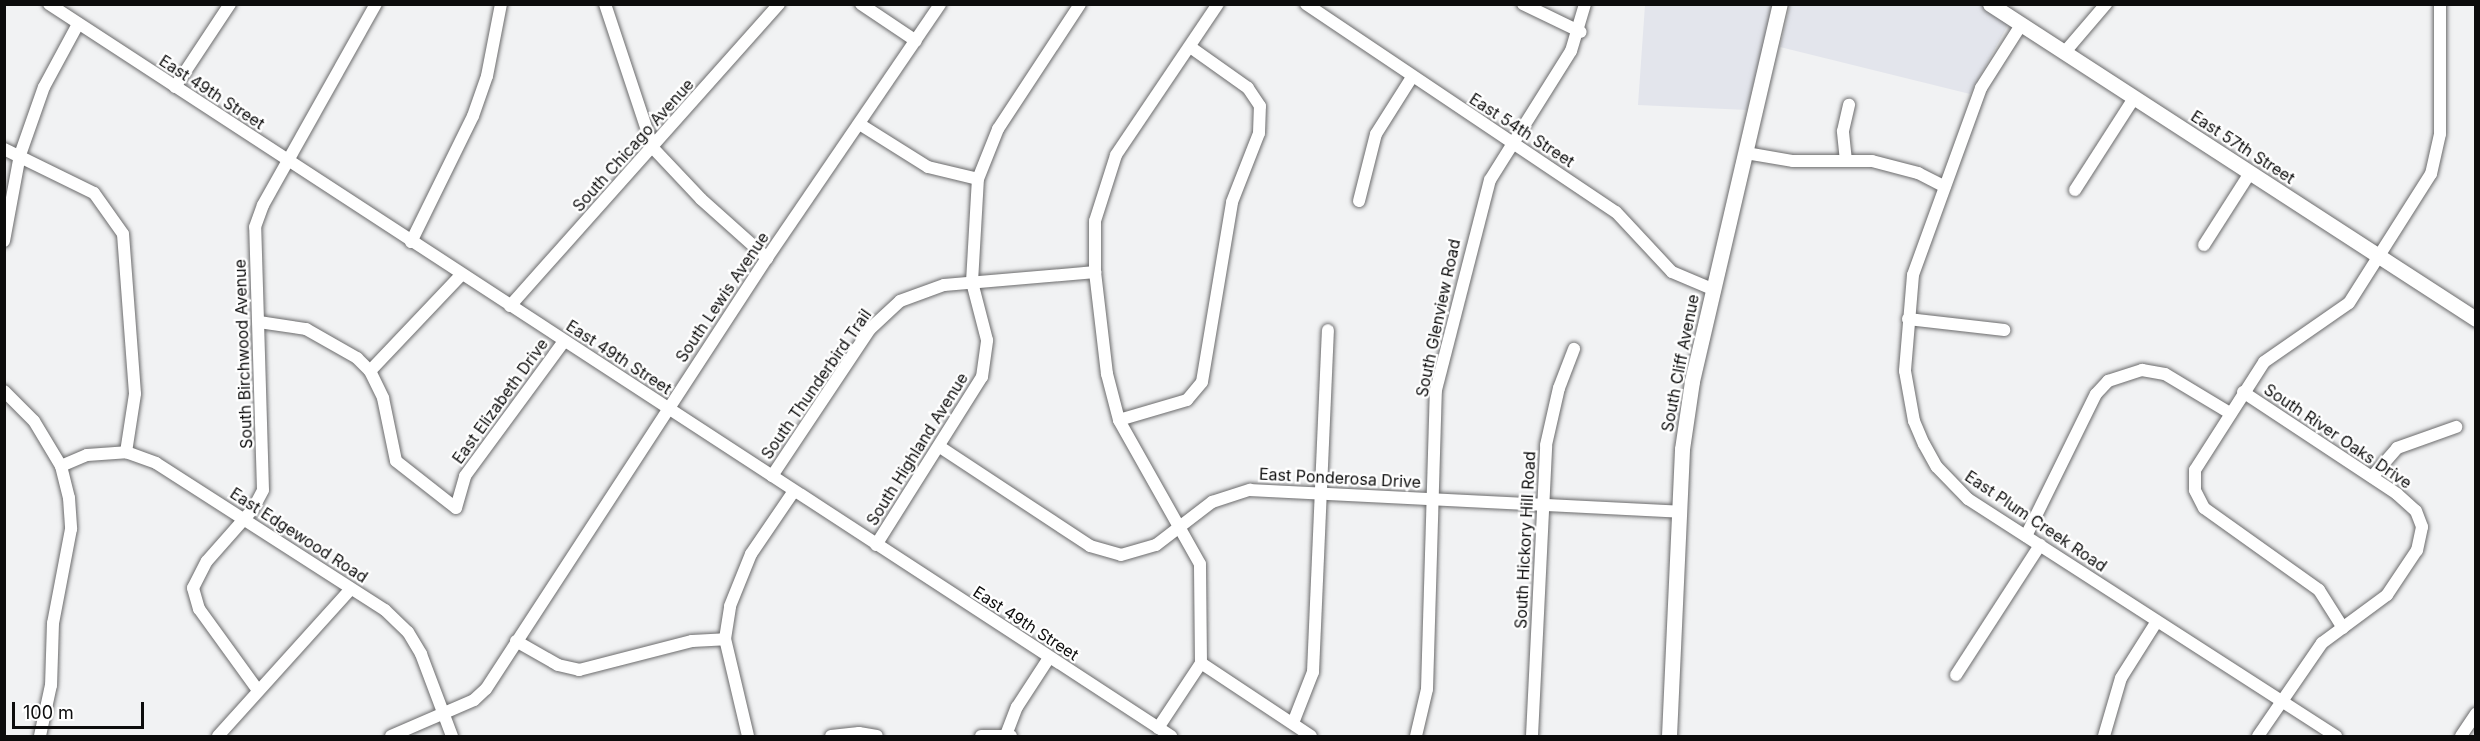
<!DOCTYPE html>
<html>
<head>
<meta charset="utf-8">
<style>
	body { margin:0 }
	#map { position:relative; width:2480px; height:741px; overflow:hidden; background:#f1f2f3; font-family:Inter,sans-serif }
	div>[style] { position:absolute }
	.built>* { inset:0; background:#e3e5ec }
	.roads { filter:drop-shadow(0 0 2px #6b6b6c) drop-shadow(0 0 2px #6b6b6c) }
	.minor>* { height:12px; margin:-6px; padding:0 6px; transform-origin:6px; border-radius:6px; background:#fff }
	.major>* { height:15px; margin:-7.5px; padding:0 7.5px; transform-origin:7.5px; border-radius:7.5px; background:#fff }
	span { translate:-50% -50%; white-space:nowrap; text-align:center; line-height:1.15; -webkit-text-stroke:4.5px #fff; paint-order:stroke }
	.street-label { font-size:16px; color:#0c0c0c }
	.frame { position:absolute; inset:0; border:6px solid #0c0c0c; pointer-events:none }
	.scale { position:absolute; left:12px; top:702px; width:132px; height:27px; box-sizing:border-box; border:3px solid #0c0c0c; border-top:0; padding-left:8px; font-size:18px; line-height:21px; white-space:nowrap; color:#0c0c0c; -webkit-text-stroke:4px #fff; paint-order:stroke }
</style>
</head>
<body>
<div id="map">
	<div class="built">
		<i style="clip-path:polygon(1645px 5px,1774px 5px,1747px 110px,1638px 105px)"></i>
		<i style="clip-path:polygon(1790px 5px,1981px 5px,2009px 23px,1970px 94px,1780px 47px)"></i>
	</div>
	<div class="roads">
		<div class="minor">
			<i style="left:49px;top:4px;width:1340px;rotate:33.12deg"></i>
			<i style="left:605px;top:4px;width:152px;rotate:71.6deg"></i>
			<i style="left:653px;top:148px;width:70px;rotate:46.7deg"></i>
			<i style="left:701px;top:199px;width:89px;rotate:41.8deg"></i>
			<i style="left:861px;top:4px;width:66px;rotate:33.9deg"></i>
			<i style="left:1306px;top:4px;width:373px;rotate:33.9deg"></i>
			<i style="left:1616px;top:212px;width:82px;rotate:47deg"></i>
			<i style="left:1672px;top:272px;width:43px;rotate:23deg"></i>
			<i style="left:1523px;top:4px;width:64px;rotate:25.8deg"></i>
			<i style="left:2021px;top:25px;width:75px;rotate:122.4deg"></i>
			<i style="left:1981px;top:88px;width:199px;rotate:110deg"></i>
			<i style="left:1913px;top:275px;width:96px;rotate:94.8deg"></i>
			<i style="left:1905px;top:371px;width:51px;rotate:79.8deg"></i>
			<i style="left:1914px;top:421px;width:25px;rotate:67deg"></i>
			<i style="left:1924px;top:444px;width:26px;rotate:61deg"></i>
			<i style="left:1937px;top:467px;width:45px;rotate:45.9deg"></i>
			<i style="left:1968px;top:499px;width:438px;rotate:32.8deg"></i>
			<i style="left:2064px;top:53px;width:65px;rotate:-49.4deg"></i>
			<i style="left:175px;top:87px;width:100px;rotate:-56.5deg"></i>
			<i style="left:861px;top:125px;width:79px;rotate:32.1deg"></i>
			<i style="left:928px;top:167px;width:51px;rotate:13.5deg"></i>
			<i style="left:4px;top:149px;width:100px;rotate:26.1deg"></i>
			<i style="left:94px;top:193px;width:50px;rotate:54.7deg"></i>
			<i style="left:123px;top:234px;width:160px;rotate:85.7deg"></i>
			<i style="left:135px;top:394px;width:59px;rotate:98.8deg"></i>
			<i style="left:1746px;top:153px;width:48px;rotate:9.7deg"></i>
			<i style="left:1793px;top:161px;width:79px"></i>
			<i style="left:1872px;top:161px;width:48px;rotate:14.6deg"></i>
			<i style="left:1918px;top:173px;width:30px;rotate:27deg"></i>
			<i style="left:1846px;top:161px;width:30px;rotate:-96deg"></i>
			<i style="left:1843px;top:131px;width:27px;rotate:-77deg"></i>
			<i style="left:2075px;top:190px;width:109px;rotate:-57.3deg"></i>
			<i style="left:1359px;top:201px;width:69px;rotate:-75.8deg"></i>
			<i style="left:1376px;top:134px;width:67px;rotate:-57.7deg"></i>
			<i style="left:4px;top:241px;width:87px;rotate:-79.5deg"></i>
			<i style="left:20px;top:155px;width:72px;rotate:-70.6deg"></i>
			<i style="left:44px;top:87px;width:72px;rotate:-61.6deg"></i>
			<i style="left:411px;top:242px;width:140px;rotate:-63.8deg"></i>
			<i style="left:473px;top:116px;width:42px;rotate:-70.7deg"></i>
			<i style="left:487px;top:76px;width:73px;rotate:-79deg"></i>
			<i style="left:2204px;top:245px;width:85px;rotate:-57.4deg"></i>
			<i style="left:510px;top:306px;width:404px;rotate:-48.3deg"></i>
			<i style="left:1908px;top:319px;width:97px;rotate:6.5deg"></i>
			<i style="left:259px;top:322px;width:48px;rotate:8.5deg"></i>
			<i style="left:306px;top:329px;width:59px;rotate:29.6deg"></i>
			<i style="left:357px;top:358px;width:18px;rotate:45deg"></i>
			<i style="left:370px;top:371px;width:30px;rotate:64deg"></i>
			<i style="left:383px;top:398px;width:64px;rotate:78.3deg"></i>
			<i style="left:396px;top:461px;width:76px;rotate:38.1deg"></i>
			<i style="left:456px;top:508px;width:33px;rotate:-74deg"></i>
			<i style="left:465px;top:476px;width:167px;rotate:-53.7deg"></i>
			<i style="left:370px;top:371px;width:132px;rotate:-46.5deg"></i>
			<i style="left:4px;top:391px;width:42px;rotate:45deg"></i>
			<i style="left:34px;top:421px;width:52px;rotate:59deg"></i>
			<i style="left:61px;top:466px;width:33px;rotate:76deg"></i>
			<i style="left:69px;top:498px;width:31px;rotate:86deg"></i>
			<i style="left:71px;top:529px;width:96px;rotate:100.8deg"></i>
			<i style="left:53px;top:623px;width:62px;rotate:91.8deg"></i>
			<i style="left:51px;top:685px;width:52px;rotate:102.2deg"></i>
			<i style="left:2243px;top:392px;width:185px;rotate:33.5deg"></i>
			<i style="left:2397px;top:494px;width:25px;rotate:42deg"></i>
			<i style="left:2416px;top:511px;width:17px;rotate:69deg"></i>
			<i style="left:2422px;top:527px;width:24px;rotate:102deg"></i>
			<i style="left:2417px;top:550px;width:54px;rotate:123.7deg"></i>
			<i style="left:2387px;top:595px;width:81px;rotate:143.6deg"></i>
			<i style="left:2322px;top:643px;width:113px;rotate:124.5deg"></i>
			<i style="left:1119px;top:420px;width:71px;rotate:-16.4deg"></i>
			<i style="left:1187px;top:400px;width:23px;rotate:-50deg"></i>
			<i style="left:1202px;top:382px;width:182px;rotate:-80.5deg"></i>
			<i style="left:1232px;top:202px;width:74px;rotate:-68.6deg"></i>
			<i style="left:1259px;top:133px;width:27px;rotate:-88deg"></i>
			<i style="left:1260px;top:106px;width:22px;rotate:-124deg"></i>
			<i style="left:1248px;top:88px;width:71px;rotate:-144.7deg"></i>
			<i style="left:940px;top:447px;width:180px;rotate:33.4deg"></i>
			<i style="left:1090px;top:546px;width:32px;rotate:16deg"></i>
			<i style="left:1121px;top:555px;width:36px;rotate:-16deg"></i>
			<i style="left:1156px;top:545px;width:71px;rotate:-37.5deg"></i>
			<i style="left:1212px;top:502px;width:40px;rotate:-18deg"></i>
			<i style="left:1250px;top:490px;width:430px;rotate:2.9deg"></i>
			<i style="left:61px;top:466px;width:28px;rotate:-23deg"></i>
			<i style="left:87px;top:455px;width:39px;rotate:-4deg"></i>
			<i style="left:126px;top:452px;width:32px;rotate:20deg"></i>
			<i style="left:156px;top:463px;width:272px;rotate:32.7deg"></i>
			<i style="left:385px;top:610px;width:32px;rotate:44deg"></i>
			<i style="left:408px;top:632px;width:26px;rotate:59deg"></i>
			<i style="left:421px;top:654px;width:88px;rotate:69.3deg"></i>
			<i style="left:772px;top:476px;width:177px;rotate:-56.3deg"></i>
			<i style="left:870px;top:329px;width:41px;rotate:-43deg"></i>
			<i style="left:900px;top:301px;width:47px;rotate:-20deg"></i>
			<i style="left:944px;top:285px;width:152px;rotate:-4.9deg"></i>
			<i style="left:2372px;top:477px;width:38px;rotate:-49deg"></i>
			<i style="left:2397px;top:448px;width:63px;rotate:-19.6deg"></i>
			<i style="left:2026px;top:536px;width:158px;rotate:-63.8deg"></i>
			<i style="left:2096px;top:394px;width:18px;rotate:-47deg"></i>
			<i style="left:2108px;top:381px;width:36px;rotate:-18deg"></i>
			<i style="left:2142px;top:370px;width:23px;rotate:10deg"></i>
			<i style="left:2165px;top:374px;width:74px;rotate:31.1deg"></i>
			<i style="left:876px;top:545px;width:199px;rotate:-57.8deg"></i>
			<i style="left:982px;top:377px;width:37px;rotate:-82deg"></i>
			<i style="left:987px;top:340px;width:60px;rotate:-104.5deg"></i>
			<i style="left:972px;top:282px;width:103px;rotate:-86.7deg"></i>
			<i style="left:978px;top:179px;width:54px;rotate:-68.2deg"></i>
			<i style="left:998px;top:129px;width:149px;rotate:-56.7deg"></i>
			<i style="left:2343px;top:628px;width:45px;rotate:-122.3deg"></i>
			<i style="left:2319px;top:590px;width:141px;rotate:-144.5deg"></i>
			<i style="left:2204px;top:508px;width:20px;rotate:-117deg"></i>
			<i style="left:2195px;top:490px;width:20px;rotate:-90deg"></i>
			<i style="left:2195px;top:470px;width:128px;rotate:-57.4deg"></i>
			<i style="left:2264px;top:362px;width:103px;rotate:-34.8deg"></i>
			<i style="left:2349px;top:303px;width:153px;rotate:-57.6deg"></i>
			<i style="left:2431px;top:174px;width:41px;rotate:-77.3deg"></i>
			<i style="left:2440px;top:134px;width:130px;rotate:-90deg"></i>
			<i style="left:516px;top:641px;width:48px;rotate:29.7deg"></i>
			<i style="left:558px;top:665px;width:22px;rotate:13deg"></i>
			<i style="left:579px;top:670px;width:117px;rotate:-14.4deg"></i>
			<i style="left:692px;top:641px;width:33px;rotate:-3deg"></i>
			<i style="left:1201px;top:663px;width:132px;rotate:33.6deg"></i>
			<i style="left:1956px;top:675px;width:155px;rotate:-57.1deg"></i>
			<i style="left:257px;top:689px;width:99px;rotate:-125.9deg"></i>
			<i style="left:199px;top:609px;width:22px;rotate:-106deg"></i>
			<i style="left:193px;top:588px;width:30px;rotate:-63deg"></i>
			<i style="left:207px;top:561px;width:69px;rotate:-48.5deg"></i>
			<i style="left:253px;top:509px;width:21px;rotate:-62deg"></i>
			<i style="left:263px;top:490px;width:263px;rotate:-91.7deg"></i>
			<i style="left:255px;top:227px;width:23px;rotate:-70deg"></i>
			<i style="left:263px;top:205px;width:231px;rotate:-60.7deg"></i>
			<i style="left:1293px;top:723px;width:55px;rotate:-68.6deg"></i>
			<i style="left:1313px;top:672px;width:342px;rotate:-87.5deg"></i>
			<i style="left:1158px;top:728px;width:78px;rotate:-56.5deg"></i>
			<i style="left:1201px;top:663px;width:99px;rotate:-90.6deg"></i>
			<i style="left:1200px;top:564px;width:165px;rotate:-119.4deg"></i>
			<i style="left:1119px;top:420px;width:48px;rotate:-104.6deg"></i>
			<i style="left:1107px;top:374px;width:103px;rotate:-96.7deg"></i>
			<i style="left:1095px;top:272px;width:51px;rotate:-90deg"></i>
			<i style="left:1095px;top:221px;width:69px;rotate:-72.3deg"></i>
			<i style="left:1116px;top:155px;width:182px;rotate:-56deg"></i>
			<i style="left:1006px;top:735px;width:30px;rotate:-69deg"></i>
			<i style="left:1017px;top:707px;width:59px;rotate:-56.9deg"></i>
			<i style="left:218px;top:736px;width:198px;rotate:-47.9deg"></i>
			<i style="left:391px;top:736px;width:90px;rotate:-23.4deg"></i>
			<i style="left:474px;top:700px;width:16px;rotate:-43deg"></i>
			<i style="left:486px;top:689px;width:515px;rotate:-56.9deg"></i>
			<i style="left:767px;top:258px;width:307px;rotate:-55.7deg"></i>
			<i style="left:748px;top:736px;width:100px;rotate:-103.3deg"></i>
			<i style="left:725px;top:639px;width:33px;rotate:-81deg"></i>
			<i style="left:730px;top:606px;width:56px;rotate:-68deg"></i>
			<i style="left:751px;top:554px;width:76px;rotate:-55.7deg"></i>
			<i style="left:831px;top:736px;width:28px;rotate:-6deg"></i>
			<i style="left:859px;top:733px;width:18px;rotate:9deg"></i>
			<i style="left:981px;top:736px;width:30px"></i>
			<i style="left:1416px;top:736px;width:48px;rotate:-76.8deg"></i>
			<i style="left:1427px;top:689px;width:299px;rotate:-88.3deg"></i>
			<i style="left:1436px;top:390px;width:217px;rotate:-75.6deg"></i>
			<i style="left:1490px;top:180px;width:152px;rotate:-57.9deg"></i>
			<i style="left:1571px;top:51px;width:49px;rotate:-73.4deg"></i>
			<i style="left:1532px;top:736px;width:291px;rotate:-87.2deg"></i>
			<i style="left:1546px;top:445px;width:58px;rotate:-77.2deg"></i>
			<i style="left:1559px;top:388px;width:42px;rotate:-69deg"></i>
			<i style="left:2104px;top:736px;width:60px;rotate:-73.7deg"></i>
			<i style="left:2121px;top:678px;width:67px;rotate:-57.7deg"></i>
			<i style="left:2461px;top:736px;width:27px;rotate:-56deg"></i>
		</div>
		<div class="major">
			<i style="left:1990px;top:4px;width:579px;rotate:32.95deg"></i>
			<i style="left:1669px;top:736px;width:287px;rotate:-87.4deg"></i>
			<i style="left:1682px;top:449px;width:69px;rotate:-81.6deg"></i>
			<i style="left:1692px;top:381px;width:387px;rotate:-76.9deg"></i>
		</div>
	</div>
	<div class="street-label">
		<span style="left:212px;top:92px;rotate:33deg">East 49th Street</span>
		<span style="left:1522px;top:130px;rotate:33deg">East 54th Street</span>
		<span style="left:633px;top:145px;rotate:-48deg">South Chicago Avenue</span>
		<span style="left:2243px;top:147px;rotate:33deg">East 57th Street</span>
		<span style="left:722px;top:297px;rotate:-56deg">South Lewis Avenue</span>
		<span style="left:1438px;top:318px;rotate:-78deg">South Glenview Road</span>
		<span style="left:243px;top:354px;rotate:-92deg">South Birchwood Avenue</span>
		<span style="left:619px;top:357px;rotate:33deg">East 49th Street</span>
		<span style="left:1680px;top:363px;rotate:-79deg">South Cliff Avenue</span>
		<span style="left:816px;top:384px;rotate:-55deg">South Thunderbird Trail</span>
		<span style="left:500px;top:401px;rotate:-54deg">East Elizabeth Drive</span>
		<span style="left:2338px;top:436px;rotate:34deg">South River Oaks Drive</span>
		<span style="left:917px;top:449px;rotate:-58deg">South Highland Avenue</span>
		<span style="left:1340px;top:478px;rotate:3deg">East Ponderosa Drive</span>
		<span style="left:2036px;top:521px;rotate:34deg">East Plum Creek Road</span>
		<span style="left:299px;top:535px;rotate:33deg">East Edgewood Road</span>
		<span style="left:1525px;top:540px;rotate:-87deg">South Hickory Hill Road</span>
		<span style="left:1026px;top:623px;rotate:33deg">East 49th Street</span>
	</div>
	<div class="frame"></div>
	<div class="scale">100 m</div>
</div>
</body>
</html>
